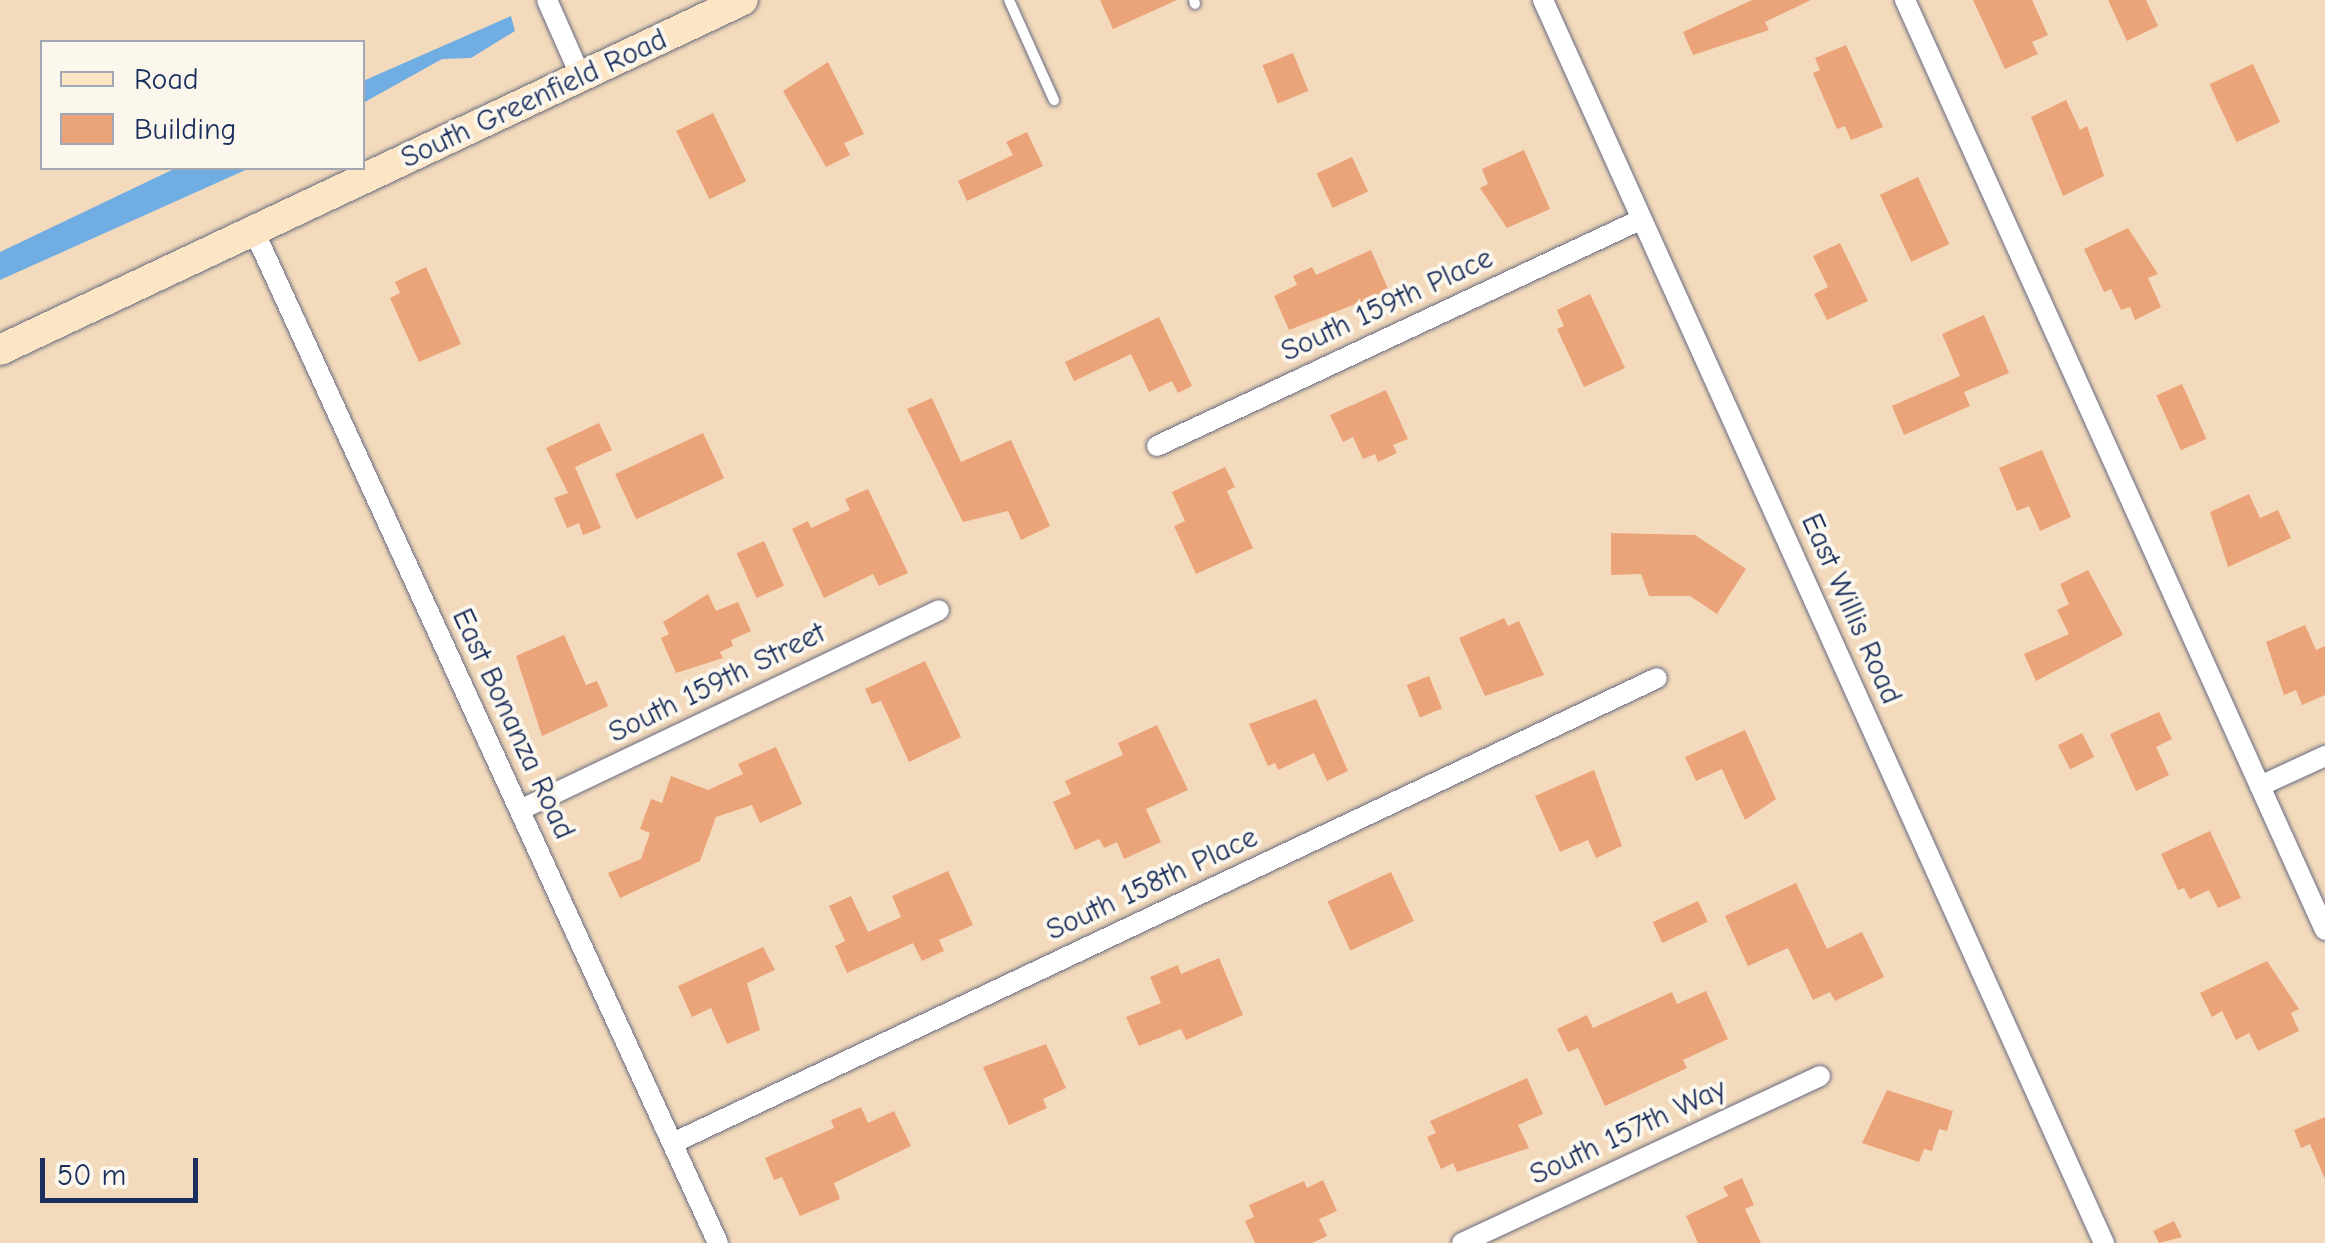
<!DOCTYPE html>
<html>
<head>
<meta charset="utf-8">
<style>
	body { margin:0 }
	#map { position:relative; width:2325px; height:1243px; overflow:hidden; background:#f4dabc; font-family:"Comic Neue",sans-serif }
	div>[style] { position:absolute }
	.water>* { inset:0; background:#6fade2 }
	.building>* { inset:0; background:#eba479; transform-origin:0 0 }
	.roads { filter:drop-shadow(0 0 2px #676b7f) drop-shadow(0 0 2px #676b7f) }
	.service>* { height:10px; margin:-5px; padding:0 5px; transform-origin:5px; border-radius:5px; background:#fff }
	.minor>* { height:20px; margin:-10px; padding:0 10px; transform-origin:10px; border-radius:10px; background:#fff }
	.secondary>* { height:30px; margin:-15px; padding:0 15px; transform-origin:15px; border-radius:15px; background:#fce5c4 }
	span { translate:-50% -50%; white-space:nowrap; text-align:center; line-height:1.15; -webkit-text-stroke:8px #fbf7ec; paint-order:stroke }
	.street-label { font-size:30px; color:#1b2f5e }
	.legend { position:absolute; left:40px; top:40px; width:325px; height:130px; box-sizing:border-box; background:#fbf7ec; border:2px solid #a1a7b3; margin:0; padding:12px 18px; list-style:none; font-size:30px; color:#1b2f5e }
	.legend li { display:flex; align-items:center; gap:20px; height:50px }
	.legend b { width:50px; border:2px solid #a1a7b3 }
	.scale { position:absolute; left:40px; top:1158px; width:158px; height:45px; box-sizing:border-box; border:5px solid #1b2f5e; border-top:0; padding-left:12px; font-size:30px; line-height:35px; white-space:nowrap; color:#1b2f5e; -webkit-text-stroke:8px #fbf7ec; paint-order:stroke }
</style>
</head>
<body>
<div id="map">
	<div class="water">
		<i style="clip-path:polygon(511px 16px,515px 31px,471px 58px,442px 59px,363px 103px,363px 81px)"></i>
		<i style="clip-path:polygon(176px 168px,250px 168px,0 280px,0 252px)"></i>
	</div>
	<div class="building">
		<i style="clip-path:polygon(1100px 0,1177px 0,1113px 29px)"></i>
		<i style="clip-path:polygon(1752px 0,1811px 0,1765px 22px,1769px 30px,1693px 55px,1683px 32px)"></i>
		<i style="clip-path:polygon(1973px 0,2032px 0,2048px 35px,2032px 42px,2038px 54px,2005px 69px)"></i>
		<i style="clip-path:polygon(2108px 0,2146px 0,2158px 26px,2127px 41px)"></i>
		<i style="clip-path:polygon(1846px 45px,1883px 127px,1851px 140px,1845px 126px,1837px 129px,1813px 73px,1820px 70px,1815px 58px)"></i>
		<i style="left:1293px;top:53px;width:41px;height:33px;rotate:68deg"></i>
		<i style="clip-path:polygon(828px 62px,864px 134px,844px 143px,850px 155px,826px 167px,783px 91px)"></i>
		<i style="left:2253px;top:64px;width:64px;height:48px;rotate:65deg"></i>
		<i style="clip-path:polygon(2066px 100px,2080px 130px,2087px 126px,2104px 176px,2063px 196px,2031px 117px)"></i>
		<i style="left:713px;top:113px;width:76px;height:41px;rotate:64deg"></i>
		<i style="clip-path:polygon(1027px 132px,1043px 166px,967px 201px,958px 181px,1013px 155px,1006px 142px)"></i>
		<i style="clip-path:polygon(1524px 150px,1550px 209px,1507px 228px,1480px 188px,1488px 184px,1482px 169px)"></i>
		<i style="left:1352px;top:157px;width:38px;height:39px;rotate:65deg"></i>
		<i style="left:1918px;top:177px;width:74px;height:42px;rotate:65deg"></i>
		<i style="clip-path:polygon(2128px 228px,2158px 274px,2148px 278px,2161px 307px,2135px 320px,2130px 307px,2121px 310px,2111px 289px,2104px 292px,2084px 249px)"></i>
		<i style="clip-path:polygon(1840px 243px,1868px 301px,1827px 320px,1814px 294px,1828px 287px,1813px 256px)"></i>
		<i style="clip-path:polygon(1371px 250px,1389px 291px,1289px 330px,1274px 296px,1297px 285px,1293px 276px,1312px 267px,1316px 275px)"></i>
		<i style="clip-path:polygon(426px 267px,461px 344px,419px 362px,390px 298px,400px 293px,395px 282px)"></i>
		<i style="clip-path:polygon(1590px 294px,1625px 368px,1584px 387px,1557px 329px,1564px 326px,1557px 310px)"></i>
		<i style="clip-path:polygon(1984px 315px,2009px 373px,1964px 392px,1970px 406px,1904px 435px,1892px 406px,1960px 376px,1942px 334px)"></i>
		<i style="clip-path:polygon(1159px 317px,1192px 386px,1178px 393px,1172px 381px,1149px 392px,1131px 354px,1074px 381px,1065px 362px)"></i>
		<i style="left:2182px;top:384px;width:60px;height:28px;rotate:66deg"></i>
		<i style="clip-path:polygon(1386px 390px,1408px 439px,1393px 445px,1397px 453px,1378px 462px,1375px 454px,1363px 459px,1353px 437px,1343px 442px,1330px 415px)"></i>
		<i style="clip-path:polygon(932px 398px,961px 462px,1011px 440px,1050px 526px,1021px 540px,1008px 511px,963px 522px,907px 409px)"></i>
		<i style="clip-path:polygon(599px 423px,612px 450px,575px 467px,601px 528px,583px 535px,579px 523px,567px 528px,554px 498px,568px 493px,546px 448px)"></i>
		<i style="left:703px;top:433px;width:50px;height:97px;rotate:65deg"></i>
		<i style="clip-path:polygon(2042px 450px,2071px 517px,2040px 531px,2029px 506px,2017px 511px,1999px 468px)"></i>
		<i style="clip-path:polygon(1225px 467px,1235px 487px,1227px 491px,1253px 548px,1196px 574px,1174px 526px,1185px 521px,1172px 492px)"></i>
		<i style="clip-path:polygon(868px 489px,908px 573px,879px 586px,873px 574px,824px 598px,792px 529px,808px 521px,811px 528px,850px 510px,845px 499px)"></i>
		<i style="clip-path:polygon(2249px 494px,2260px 518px,2278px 510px,2291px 538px,2228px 567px,2210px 512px)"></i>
		<i style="clip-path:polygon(1611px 533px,1695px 535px,1746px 569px,1717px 614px,1690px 596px,1649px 596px,1641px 574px,1611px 575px)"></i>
		<i style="left:764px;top:541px;width:49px;height:30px;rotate:66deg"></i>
		<i style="clip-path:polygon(2088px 570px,2123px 635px,2036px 681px,2024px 654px,2069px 634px,2057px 610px,2069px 604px,2060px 584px)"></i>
		<i style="clip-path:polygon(708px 594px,716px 611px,738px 602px,751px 631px,731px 640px,733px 646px,720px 652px,723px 658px,676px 673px,661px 638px,669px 634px,663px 622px)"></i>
		<i style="clip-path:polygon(1504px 618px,1508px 626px,1519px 621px,1544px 675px,1485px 696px,1459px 638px)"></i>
		<i style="clip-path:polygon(2305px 625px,2316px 650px,2325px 646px,2325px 695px,2302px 705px,2296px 690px,2284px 695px,2266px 642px)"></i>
		<i style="clip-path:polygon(564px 635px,586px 685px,597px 681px,608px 706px,542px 736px,516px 656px)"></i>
		<i style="clip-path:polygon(925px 661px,961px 737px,909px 762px,881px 701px,872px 704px,865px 689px)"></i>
		<i style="left:1429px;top:676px;width:35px;height:24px;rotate:68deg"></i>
		<i style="clip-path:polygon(1316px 699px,1348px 771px,1327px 781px,1314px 753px,1278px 770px,1275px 763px,1268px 766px,1249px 724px)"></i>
		<i style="clip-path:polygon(2159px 712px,2172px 739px,2156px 747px,2169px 775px,2136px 791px,2110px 734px)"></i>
		<i style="clip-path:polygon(1157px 725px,1188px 790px,1146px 809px,1161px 842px,1124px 859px,1117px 842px,1104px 848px,1099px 839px,1075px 850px,1053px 802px,1071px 794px,1065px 781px,1123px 755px,1118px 743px)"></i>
		<i style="clip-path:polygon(1745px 730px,1776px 799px,1745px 820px,1722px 769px,1696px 781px,1685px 757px)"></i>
		<i style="left:2082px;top:733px;width:27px;height:27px;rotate:63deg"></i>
		<i style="clip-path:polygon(776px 747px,802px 804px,760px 823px,752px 805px,716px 817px,700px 861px,620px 898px,608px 873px,641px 859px,650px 833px,640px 829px,651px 799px,662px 803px,671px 776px,708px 790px,743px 774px,738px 764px)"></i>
		<i style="clip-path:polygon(1594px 770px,1622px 846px,1596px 858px,1588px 840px,1560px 852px,1535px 796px)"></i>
		<i style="clip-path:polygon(2210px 831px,2241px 898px,2218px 908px,2209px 890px,2190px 899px,2184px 888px,2178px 890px,2161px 854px)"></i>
		<i style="clip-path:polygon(948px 871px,973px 925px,939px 940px,944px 951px,922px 961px,913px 943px,847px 973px,835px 946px,845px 941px,829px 906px,851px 896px,868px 932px,901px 917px,892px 896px)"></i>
		<i style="left:1391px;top:872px;width:54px;height:70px;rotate:65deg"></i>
		<i style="clip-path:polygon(1796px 883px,1827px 949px,1862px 932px,1884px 977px,1835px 1001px,1830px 992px,1813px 1000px,1788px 948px,1748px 966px,1725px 916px)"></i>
		<i style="left:1698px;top:901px;width:23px;height:50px;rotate:65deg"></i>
		<i style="clip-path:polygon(763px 947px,775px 970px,747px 983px,760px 1030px,727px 1044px,711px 1008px,692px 1017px,678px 986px)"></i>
		<i style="clip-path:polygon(1219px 958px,1243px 1015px,1186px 1040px,1181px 1029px,1139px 1046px,1126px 1017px,1161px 1003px,1150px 977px,1178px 965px,1181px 974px)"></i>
		<i style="clip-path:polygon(2267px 961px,2299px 1009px,2291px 1013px,2299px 1031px,2258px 1051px,2249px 1033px,2236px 1040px,2222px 1011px,2212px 1017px,2200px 993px)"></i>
		<i style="clip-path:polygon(1706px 991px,1728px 1039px,1683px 1060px,1687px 1068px,1605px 1106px,1578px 1048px,1568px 1052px,1557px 1029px,1587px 1015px,1593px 1028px,1672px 992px,1677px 1004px)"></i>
		<i style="clip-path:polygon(1046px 1044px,1066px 1088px,1043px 1099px,1047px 1108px,1009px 1125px,983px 1067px)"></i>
		<i style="clip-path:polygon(1527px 1078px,1543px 1114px,1518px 1125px,1529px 1148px,1457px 1172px,1453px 1163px,1441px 1169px,1427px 1137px,1436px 1133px,1430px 1121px)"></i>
		<i style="clip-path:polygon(1887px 1090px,1953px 1111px,1947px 1131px,1939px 1129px,1932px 1151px,1924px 1149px,1919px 1162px,1862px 1143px)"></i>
		<i style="clip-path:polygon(861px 1107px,868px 1123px,894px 1111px,911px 1146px,834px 1183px,840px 1199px,800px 1216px,782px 1177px,774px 1180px,765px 1158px,834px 1128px,831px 1120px)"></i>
		<i style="clip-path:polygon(2325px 1117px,2325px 1179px,2310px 1144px,2301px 1148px,2294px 1130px)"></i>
		<i style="clip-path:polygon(1742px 1178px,1754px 1205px,1745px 1209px,1761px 1243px,1698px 1243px,1686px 1216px,1728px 1196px,1723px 1187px)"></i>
		<i style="clip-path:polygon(1323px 1180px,1337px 1211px,1319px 1219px,1327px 1236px,1312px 1243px,1255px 1243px,1245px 1221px,1254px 1217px,1249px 1205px,1304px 1181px,1307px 1188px)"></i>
		<i style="clip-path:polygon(2174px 1221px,2182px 1237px,2159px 1243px,2153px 1231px)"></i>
	</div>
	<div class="roads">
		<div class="service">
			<i style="left:1009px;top:0;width:110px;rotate:65.8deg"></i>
			<i style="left:1194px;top:0;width:4px;rotate:76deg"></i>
		</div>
		<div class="minor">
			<i style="left:547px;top:0;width:84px;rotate:66.2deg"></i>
			<i style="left:1543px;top:0;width:1364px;rotate:65.71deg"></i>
			<i style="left:1905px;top:0;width:1020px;rotate:65.7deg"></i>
			<i style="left:254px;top:231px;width:1113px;rotate:65.37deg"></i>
			<i style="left:1157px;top:446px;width:535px;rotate:-25.08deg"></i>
			<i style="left:2260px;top:786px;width:72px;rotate:-24.8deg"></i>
			<i style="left:520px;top:810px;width:464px;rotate:-25.5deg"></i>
			<i style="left:673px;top:1143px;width:1088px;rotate:-25.29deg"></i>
			<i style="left:1462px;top:1243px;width:395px;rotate:-25deg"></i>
		</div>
		<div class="secondary">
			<i style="left:0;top:350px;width:821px;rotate:-25.22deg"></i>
		</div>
	</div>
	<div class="street-label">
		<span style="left:534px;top:99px;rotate:-25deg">South Greenfield Road</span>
		<span style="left:1387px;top:305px;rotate:-25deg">South 159th Place</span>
		<span style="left:1851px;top:609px;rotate:66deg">East Willis Road</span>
		<span style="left:717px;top:683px;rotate:-26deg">South 159th Street</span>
		<span style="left:513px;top:724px;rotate:65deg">East Bonanza Road</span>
		<span style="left:1152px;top:884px;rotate:-25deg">South 158th Place</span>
		<span style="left:1628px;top:1132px;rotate:-25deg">South 157th Way</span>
	</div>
	<ul class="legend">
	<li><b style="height:12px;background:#fce5c4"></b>Road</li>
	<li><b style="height:28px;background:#eba479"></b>Building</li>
	</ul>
	<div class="scale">50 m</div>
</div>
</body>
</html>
